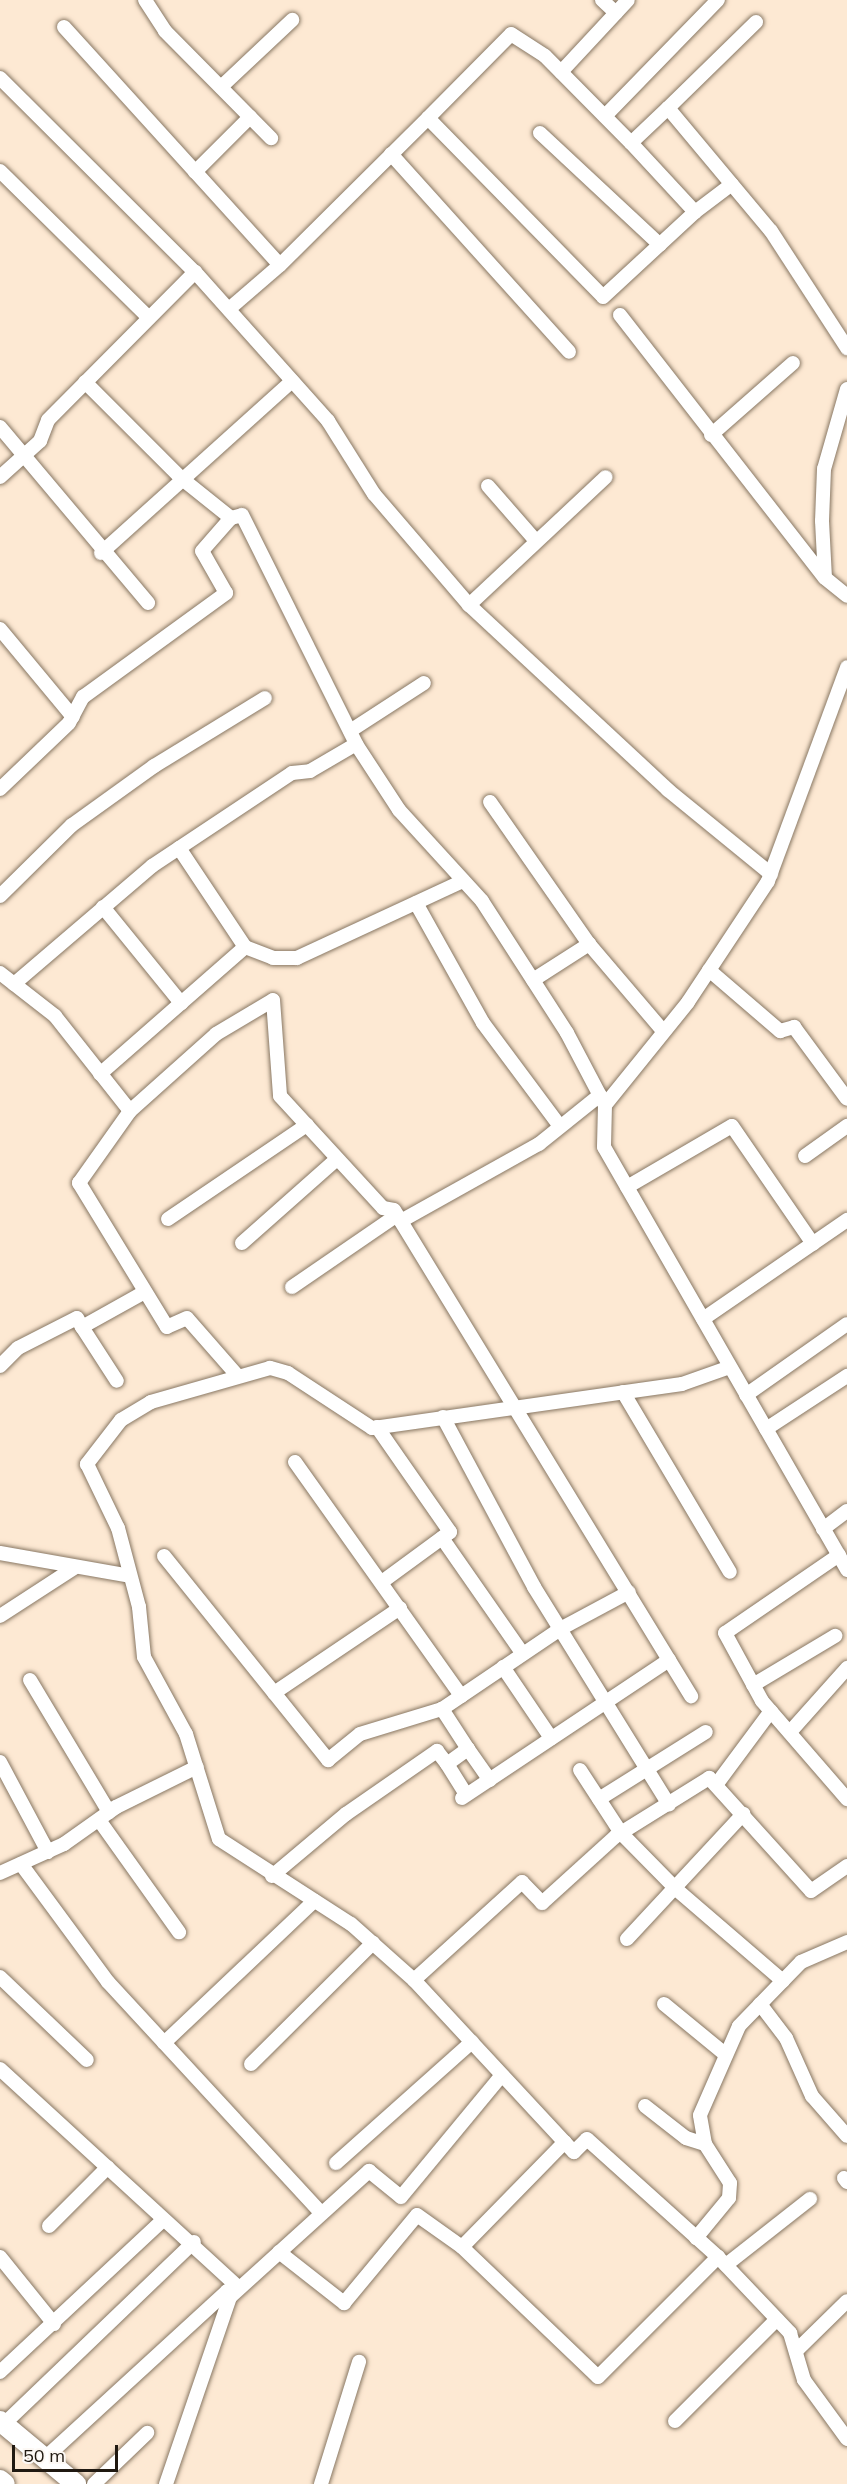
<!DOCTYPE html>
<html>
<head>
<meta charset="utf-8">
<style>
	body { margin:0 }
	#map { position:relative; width:847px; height:2484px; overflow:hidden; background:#fde9d3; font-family:Mulish,sans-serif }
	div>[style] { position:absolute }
	.roads { filter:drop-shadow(0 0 2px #887763) drop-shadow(0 0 2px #887763) }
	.street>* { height:14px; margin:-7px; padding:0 7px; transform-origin:7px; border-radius:7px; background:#fff }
	.secondary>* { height:20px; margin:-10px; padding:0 10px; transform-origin:10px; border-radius:10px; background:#fff }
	span { translate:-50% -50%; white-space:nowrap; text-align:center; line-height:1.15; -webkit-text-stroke:4.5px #fdf9f5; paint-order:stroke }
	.scale { position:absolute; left:12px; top:2445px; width:106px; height:27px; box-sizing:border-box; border:3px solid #201911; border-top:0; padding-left:8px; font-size:18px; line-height:21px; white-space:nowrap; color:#201911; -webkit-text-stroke:4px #fdf9f5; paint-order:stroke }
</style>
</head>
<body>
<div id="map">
	<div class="roads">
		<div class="street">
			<i style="left:145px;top:0;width:37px;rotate:57deg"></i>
			<i style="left:165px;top:31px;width:151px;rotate:45.3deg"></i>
			<i style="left:602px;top:0;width:19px;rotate:43deg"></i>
			<i style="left:64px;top:27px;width:321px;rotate:47.8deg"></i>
			<i style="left:280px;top:265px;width:209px;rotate:-44.8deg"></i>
			<i style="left:428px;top:118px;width:250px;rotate:45.6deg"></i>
			<i style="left:603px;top:297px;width:125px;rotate:-42.7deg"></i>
			<i style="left:695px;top:212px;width:94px;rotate:-132.8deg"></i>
			<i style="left:631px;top:143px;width:51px;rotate:-43.4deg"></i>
			<i style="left:668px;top:108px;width:160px;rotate:50.1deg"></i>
			<i style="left:771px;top:231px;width:140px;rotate:57deg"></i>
			<i style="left:561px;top:72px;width:98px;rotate:-47.1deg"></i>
			<i style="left:0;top:78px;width:275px;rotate:44.9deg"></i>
			<i style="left:195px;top:272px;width:200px;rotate:48.2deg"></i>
			<i style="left:328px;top:421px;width:86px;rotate:57.8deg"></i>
			<i style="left:374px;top:494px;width:146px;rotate:49.4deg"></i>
			<i style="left:469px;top:605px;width:272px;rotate:42.9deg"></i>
			<i style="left:668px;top:790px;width:133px;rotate:39.2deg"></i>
			<i style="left:221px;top:87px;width:98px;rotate:-43.3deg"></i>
			<i style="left:668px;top:108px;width:123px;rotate:-44.3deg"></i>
			<i style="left:605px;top:116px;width:162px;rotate:-45.8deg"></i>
			<i style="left:428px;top:118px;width:118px;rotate:-45.3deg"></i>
			<i style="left:511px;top:34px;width:40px;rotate:32.9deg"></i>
			<i style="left:545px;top:56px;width:122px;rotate:45.3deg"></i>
			<i style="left:540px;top:133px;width:164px;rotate:43deg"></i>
			<i style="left:391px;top:154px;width:266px;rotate:48deg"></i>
			<i style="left:0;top:171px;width:209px;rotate:44.6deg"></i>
			<i style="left:195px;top:172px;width:78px;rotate:-45deg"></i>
			<i style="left:695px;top:212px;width:46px;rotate:-37.1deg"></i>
			<i style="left:229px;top:309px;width:67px;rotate:-40.8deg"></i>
			<i style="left:620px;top:315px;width:333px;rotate:52.1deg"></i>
			<i style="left:85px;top:382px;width:136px;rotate:45deg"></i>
			<i style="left:181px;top:478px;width:64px;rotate:38.7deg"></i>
			<i style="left:231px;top:518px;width:11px;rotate:-15deg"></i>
			<i style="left:242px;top:515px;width:256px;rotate:63.5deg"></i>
			<i style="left:356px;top:744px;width:79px;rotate:56.9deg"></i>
			<i style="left:399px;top:810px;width:123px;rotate:47.6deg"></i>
			<i style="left:482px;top:901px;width:157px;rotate:57.2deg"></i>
			<i style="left:567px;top:1033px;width:81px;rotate:62.2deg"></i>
			<i style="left:605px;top:1105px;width:42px;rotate:91.4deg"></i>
			<i style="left:604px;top:1147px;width:488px;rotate:60.1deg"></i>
			<i style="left:847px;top:389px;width:83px;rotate:106deg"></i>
			<i style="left:824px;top:469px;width:52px;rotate:92.2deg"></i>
			<i style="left:822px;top:521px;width:57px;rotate:87deg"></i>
			<i style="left:825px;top:578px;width:28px;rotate:39deg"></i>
			<i style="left:0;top:427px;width:230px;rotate:49.9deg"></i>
			<i style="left:711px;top:435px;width:109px;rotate:-41.3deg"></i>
			<i style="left:0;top:477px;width:54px;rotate:-42deg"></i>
			<i style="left:40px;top:441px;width:22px;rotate:-69deg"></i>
			<i style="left:48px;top:420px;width:209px;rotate:-45.2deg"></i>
			<i style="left:488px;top:486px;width:73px;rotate:48.9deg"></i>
			<i style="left:101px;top:553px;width:257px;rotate:-42deg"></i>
			<i style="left:469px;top:605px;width:187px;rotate:-43.1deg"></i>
			<i style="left:0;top:629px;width:114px;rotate:50.3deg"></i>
			<i style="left:350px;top:731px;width:88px;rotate:-33deg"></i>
			<i style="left:0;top:789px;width:95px;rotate:-43.7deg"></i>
			<i style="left:69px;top:723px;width:30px;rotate:-62deg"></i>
			<i style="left:83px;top:697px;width:177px;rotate:-36deg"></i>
			<i style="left:226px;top:593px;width:48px;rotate:-119.7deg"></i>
			<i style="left:202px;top:551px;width:44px;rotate:-48.7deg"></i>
			<i style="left:490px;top:802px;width:173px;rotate:55.1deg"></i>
			<i style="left:589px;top:944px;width:114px;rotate:49.6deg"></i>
			<i style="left:179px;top:848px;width:119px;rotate:56.3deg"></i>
			<i style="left:0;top:896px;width:101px;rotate:-44.6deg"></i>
			<i style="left:72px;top:825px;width:101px;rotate:-35.7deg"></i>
			<i style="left:154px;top:766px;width:130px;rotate:-31.5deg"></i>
			<i style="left:416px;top:903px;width:137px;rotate:60.8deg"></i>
			<i style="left:483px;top:1023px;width:127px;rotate:53.3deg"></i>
			<i style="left:103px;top:907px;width:124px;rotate:50.9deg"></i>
			<i style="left:709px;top:970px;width:94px;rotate:40.7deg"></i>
			<i style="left:780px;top:1031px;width:15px;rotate:-16deg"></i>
			<i style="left:794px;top:1027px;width:89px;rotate:53.6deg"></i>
			<i style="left:0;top:973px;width:70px;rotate:38deg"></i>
			<i style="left:55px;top:1016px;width:121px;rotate:51.7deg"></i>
			<i style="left:533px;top:980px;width:67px;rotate:-32.7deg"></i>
			<i style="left:14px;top:984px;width:182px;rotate:-40.5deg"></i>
			<i style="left:152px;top:866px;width:168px;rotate:-33.6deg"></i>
			<i style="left:292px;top:773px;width:18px;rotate:-6deg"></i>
			<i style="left:310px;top:771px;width:53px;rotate:-30.4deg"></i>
			<i style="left:100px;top:1074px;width:193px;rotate:-41.2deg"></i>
			<i style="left:245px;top:947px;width:30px;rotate:21deg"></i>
			<i style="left:273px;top:958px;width:24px"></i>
			<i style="left:297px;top:958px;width:183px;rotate:-24.9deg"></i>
			<i style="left:605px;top:1105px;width:132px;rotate:-51.1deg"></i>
			<i style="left:688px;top:1002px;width:145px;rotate:-56.5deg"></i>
			<i style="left:768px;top:881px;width:228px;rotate:-69.7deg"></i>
			<i style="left:805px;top:1156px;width:52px;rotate:-35.5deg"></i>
			<i style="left:627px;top:1187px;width:121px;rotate:-30.2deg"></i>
			<i style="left:732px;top:1126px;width:143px;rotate:55.5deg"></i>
			<i style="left:168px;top:1219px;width:168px;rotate:-34.1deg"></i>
			<i style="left:401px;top:1221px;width:158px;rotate:-29.2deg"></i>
			<i style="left:539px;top:1144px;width:78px;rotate:-38.8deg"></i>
			<i style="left:242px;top:1243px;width:127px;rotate:-41.5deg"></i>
			<i style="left:292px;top:1287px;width:127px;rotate:-34.4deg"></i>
			<i style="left:703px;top:1319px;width:175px;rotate:-34.5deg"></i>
			<i style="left:82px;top:1327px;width:64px;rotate:57.1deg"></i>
			<i style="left:0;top:1366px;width:25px;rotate:-45deg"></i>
			<i style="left:18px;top:1348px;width:66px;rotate:-27deg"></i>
			<i style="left:77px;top:1318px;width:10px;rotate:61deg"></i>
			<i style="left:82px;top:1327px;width:70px;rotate:-29.1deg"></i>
			<i style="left:730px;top:1367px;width:51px;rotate:160.5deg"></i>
			<i style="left:682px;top:1384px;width:313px;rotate:171.9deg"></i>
			<i style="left:372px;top:1428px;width:100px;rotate:-146.8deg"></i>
			<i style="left:288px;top:1373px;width:19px;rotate:-164deg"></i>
			<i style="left:270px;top:1368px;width:124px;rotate:164.1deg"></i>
			<i style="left:151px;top:1402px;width:35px;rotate:149deg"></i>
			<i style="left:121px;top:1420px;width:56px;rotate:127.7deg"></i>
			<i style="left:87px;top:1464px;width:71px;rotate:64.2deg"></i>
			<i style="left:118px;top:1528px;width:82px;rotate:75.1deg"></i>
			<i style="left:139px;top:1607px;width:50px;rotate:84.3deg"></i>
			<i style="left:144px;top:1657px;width:88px;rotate:61.4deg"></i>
			<i style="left:186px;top:1734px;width:110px;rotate:72.6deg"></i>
			<i style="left:219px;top:1839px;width:157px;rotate:32.8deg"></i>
			<i style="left:351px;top:1924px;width:84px;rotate:41.6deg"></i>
			<i style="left:414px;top:1980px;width:235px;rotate:47.1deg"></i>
			<i style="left:574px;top:2152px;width:18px;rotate:-45deg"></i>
			<i style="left:587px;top:2139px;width:176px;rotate:42deg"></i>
			<i style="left:718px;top:2257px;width:105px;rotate:46.5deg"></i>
			<i style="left:790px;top:2333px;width:49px;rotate:73.4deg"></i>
			<i style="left:804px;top:2380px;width:73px;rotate:53.9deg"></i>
			<i style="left:236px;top:1374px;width:74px;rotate:-131.2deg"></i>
			<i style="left:187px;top:1318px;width:22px;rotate:156deg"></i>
			<i style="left:167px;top:1327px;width:169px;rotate:-121.4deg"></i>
			<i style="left:79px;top:1183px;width:88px;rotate:-54.7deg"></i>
			<i style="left:130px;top:1111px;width:115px;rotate:-41.8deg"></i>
			<i style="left:216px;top:1034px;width:66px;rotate:-30.8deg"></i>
			<i style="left:273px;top:1000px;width:96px;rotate:85.8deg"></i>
			<i style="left:280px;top:1096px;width:152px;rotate:47.4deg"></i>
			<i style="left:383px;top:1208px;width:11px;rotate:10deg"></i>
			<i style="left:394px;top:1210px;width:570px;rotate:58.57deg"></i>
			<i style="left:623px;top:1392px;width:209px;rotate:59.3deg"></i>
			<i style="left:746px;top:1395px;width:123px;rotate:-35.1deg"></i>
			<i style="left:443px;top:1417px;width:193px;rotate:61.8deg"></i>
			<i style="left:534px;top:1587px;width:256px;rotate:58.2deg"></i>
			<i style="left:377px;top:1427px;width:128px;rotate:55.2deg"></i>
			<i style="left:450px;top:1532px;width:84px;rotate:143.7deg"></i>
			<i style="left:766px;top:1429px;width:97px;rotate:-33.2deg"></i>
			<i style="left:295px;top:1462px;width:287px;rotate:54.6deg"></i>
			<i style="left:823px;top:1529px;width:30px;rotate:-37deg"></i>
			<i style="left:442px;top:1538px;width:141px;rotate:55.1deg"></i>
			<i style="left:0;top:1553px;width:132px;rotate:10deg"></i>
			<i style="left:839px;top:1555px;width:138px;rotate:145.6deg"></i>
			<i style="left:725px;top:1633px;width:77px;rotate:61.4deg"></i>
			<i style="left:762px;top:1701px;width:130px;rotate:49.1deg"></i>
			<i style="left:164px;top:1556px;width:262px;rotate:51.2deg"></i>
			<i style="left:328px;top:1760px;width:41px;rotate:-39.1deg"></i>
			<i style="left:360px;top:1734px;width:86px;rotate:-17deg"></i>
			<i style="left:442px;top:1709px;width:143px;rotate:-34.1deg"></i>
			<i style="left:560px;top:1629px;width:78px;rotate:-28.2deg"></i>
			<i style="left:0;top:1616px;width:88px;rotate:-33deg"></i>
			<i style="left:503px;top:1667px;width:86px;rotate:55.9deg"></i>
			<i style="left:30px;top:1680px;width:154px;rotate:59.1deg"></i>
			<i style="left:753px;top:1685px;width:96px;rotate:-30.9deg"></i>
			<i style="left:274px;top:1693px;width:152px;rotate:-34deg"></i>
			<i style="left:790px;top:1732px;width:86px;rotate:-48.3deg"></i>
			<i style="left:468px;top:1749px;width:38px;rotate:55deg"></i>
			<i style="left:0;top:1762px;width:102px;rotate:61.9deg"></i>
			<i style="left:447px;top:1764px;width:36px;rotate:58deg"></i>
			<i style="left:580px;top:1770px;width:75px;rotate:56.9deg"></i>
			<i style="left:621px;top:1833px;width:78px;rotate:45.5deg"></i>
			<i style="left:676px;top:1889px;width:141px;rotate:40.7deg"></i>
			<i style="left:716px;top:1785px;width:92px;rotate:-53.4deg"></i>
			<i style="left:462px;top:1798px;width:249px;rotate:-33.7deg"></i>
			<i style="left:599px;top:1799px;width:126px;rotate:-32.1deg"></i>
			<i style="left:99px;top:1820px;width:138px;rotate:54.5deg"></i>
			<i style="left:21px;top:1864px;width:147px;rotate:53.6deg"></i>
			<i style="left:108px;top:1982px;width:314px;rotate:47.3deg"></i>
			<i style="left:0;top:1873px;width:70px;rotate:-24.4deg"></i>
			<i style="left:64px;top:1844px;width:64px;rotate:-35.4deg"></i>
			<i style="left:116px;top:1807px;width:90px;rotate:-26.3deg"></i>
			<i style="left:272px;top:1876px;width:97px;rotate:-40deg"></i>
			<i style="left:346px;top:1814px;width:111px;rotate:-34.7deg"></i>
			<i style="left:437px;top:1751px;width:16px;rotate:52deg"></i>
			<i style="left:447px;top:1764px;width:26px;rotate:-36deg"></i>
			<i style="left:468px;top:1749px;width:48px;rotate:-123deg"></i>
			<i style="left:627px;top:1939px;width:171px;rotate:-47.1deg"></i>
			<i style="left:0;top:1977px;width:120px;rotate:43.7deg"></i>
			<i style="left:414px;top:1980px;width:146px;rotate:-42.2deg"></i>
			<i style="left:522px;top:1882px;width:29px;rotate:46deg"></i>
			<i style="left:542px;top:1903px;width:100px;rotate:-42.2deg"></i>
			<i style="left:616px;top:1836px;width:110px;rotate:-31.9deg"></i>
			<i style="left:709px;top:1778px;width:152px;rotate:47.9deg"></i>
			<i style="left:811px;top:1891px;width:44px;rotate:-34.8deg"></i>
			<i style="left:664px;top:2004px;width:80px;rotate:39.4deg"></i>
			<i style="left:760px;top:2004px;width:43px;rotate:52.6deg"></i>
			<i style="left:786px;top:2038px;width:64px;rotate:65.9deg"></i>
			<i style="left:812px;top:2096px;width:53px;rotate:48.8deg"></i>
			<i style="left:164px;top:2043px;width:207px;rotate:-43.4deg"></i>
			<i style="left:251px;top:2064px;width:172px;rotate:-44.8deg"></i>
			<i style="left:0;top:2069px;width:324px;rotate:42.5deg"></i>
			<i style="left:645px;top:2106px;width:52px;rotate:38deg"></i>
			<i style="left:686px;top:2138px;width:20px;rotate:18deg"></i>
			<i style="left:336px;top:2163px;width:182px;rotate:-41.7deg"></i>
			<i style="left:844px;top:2178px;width:5px;rotate:53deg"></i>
			<i style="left:49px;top:2226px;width:83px;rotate:-45deg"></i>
			<i style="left:696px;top:2238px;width:52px;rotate:-50.5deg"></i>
			<i style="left:729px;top:2198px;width:15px;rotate:-86deg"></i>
			<i style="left:730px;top:2183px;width:46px;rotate:-122.7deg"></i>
			<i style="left:705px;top:2144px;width:29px;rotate:-100deg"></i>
			<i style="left:700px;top:2115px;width:97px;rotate:-66.3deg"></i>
			<i style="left:739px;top:2026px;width:89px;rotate:-45.9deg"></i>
			<i style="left:801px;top:1962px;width:50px;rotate:-23.5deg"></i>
			<i style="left:462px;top:2247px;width:147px;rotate:-45.6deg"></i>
			<i style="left:279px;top:2252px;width:83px;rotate:38.1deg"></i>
			<i style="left:344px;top:2303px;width:114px;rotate:-50.3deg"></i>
			<i style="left:417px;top:2215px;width:55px;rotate:35.4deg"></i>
			<i style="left:462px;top:2247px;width:188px;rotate:43.7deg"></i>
			<i style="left:598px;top:2377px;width:170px;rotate:-45deg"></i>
			<i style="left:0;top:2257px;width:86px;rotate:51.1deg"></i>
			<i style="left:726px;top:2265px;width:107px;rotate:-38.2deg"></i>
			<i style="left:796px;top:2351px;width:71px;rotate:-44.4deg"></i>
			<i style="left:0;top:2372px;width:223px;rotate:-43deg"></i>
			<i style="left:675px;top:2421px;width:144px;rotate:-45deg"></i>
			<i style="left:4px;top:2424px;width:263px;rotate:-43.8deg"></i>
			<i style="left:45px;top:2458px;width:247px;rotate:-42.5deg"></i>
			<i style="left:227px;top:2291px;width:6px;rotate:18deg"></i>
			<i style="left:94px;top:2484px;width:74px;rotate:-43.9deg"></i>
			<i style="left:166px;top:2484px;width:198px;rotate:-71.1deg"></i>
			<i style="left:230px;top:2297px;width:188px;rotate:-42.2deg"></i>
			<i style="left:369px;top:2171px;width:41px;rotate:39.1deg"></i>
			<i style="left:401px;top:2197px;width:158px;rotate:-50.4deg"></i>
			<i style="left:321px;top:2484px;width:128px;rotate:-72.7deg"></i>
		</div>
		<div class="secondary">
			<i style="left:0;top:2421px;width:99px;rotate:39.7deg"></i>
			<i style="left:0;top:2480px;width:6px;rotate:39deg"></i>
		</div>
	</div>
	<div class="scale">50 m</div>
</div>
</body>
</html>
